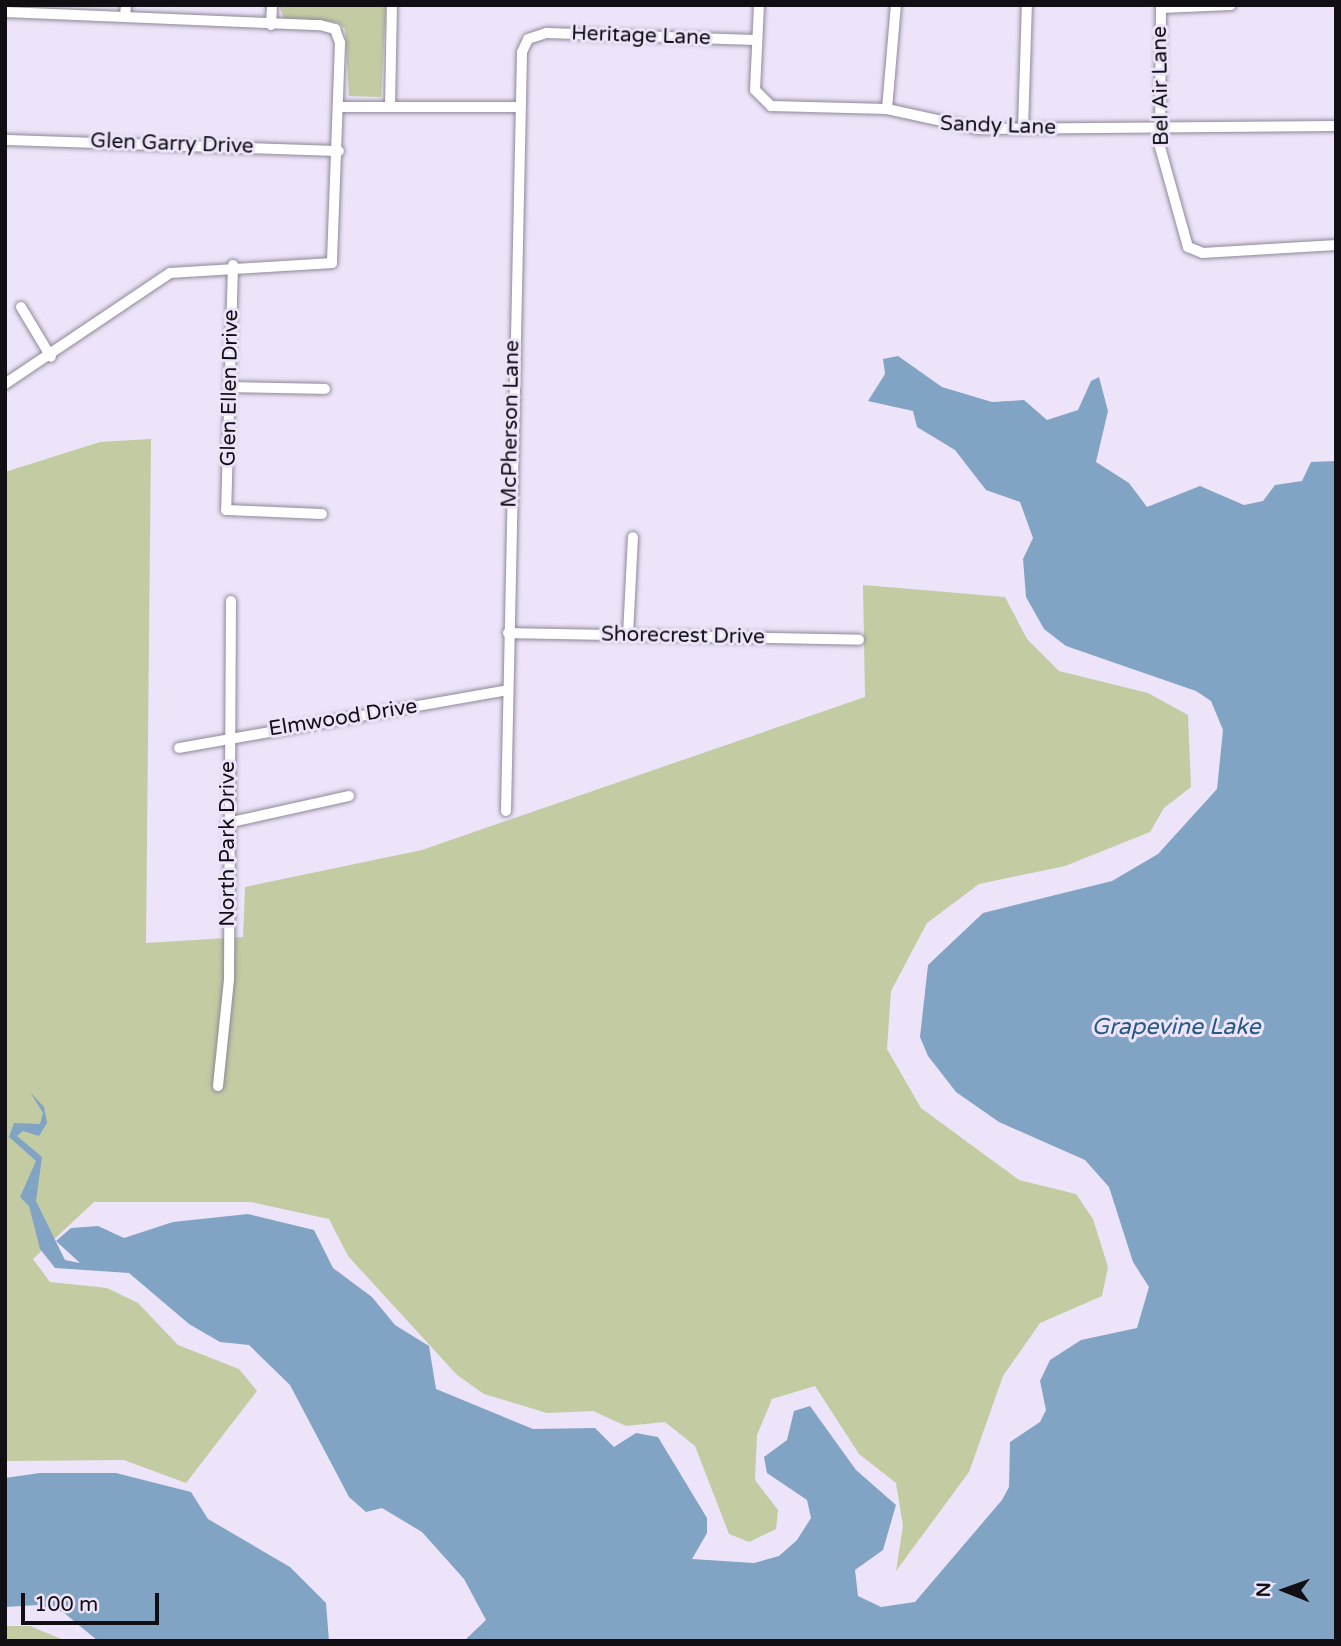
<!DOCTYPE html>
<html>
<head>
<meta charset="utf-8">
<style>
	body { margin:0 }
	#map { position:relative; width:1341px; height:1646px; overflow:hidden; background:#ede4f9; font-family:"Varela Round",sans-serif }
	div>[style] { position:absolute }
	.green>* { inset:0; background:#c3cba2 }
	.water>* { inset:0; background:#82a4c4 }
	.roads { filter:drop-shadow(0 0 2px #8f8799) drop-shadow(0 0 2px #8f8799) }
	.minor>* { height:10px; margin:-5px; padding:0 5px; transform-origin:5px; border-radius:5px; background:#fff }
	span { translate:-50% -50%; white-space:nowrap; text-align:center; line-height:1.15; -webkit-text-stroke:6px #ede4f9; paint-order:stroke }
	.street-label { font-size:21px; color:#110e14 }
	.water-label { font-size:23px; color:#265a86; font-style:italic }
	.frame { position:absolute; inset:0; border:7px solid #110e14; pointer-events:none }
	.north { position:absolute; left:1250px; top:1555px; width:70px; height:70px; -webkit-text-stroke:5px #ede4f9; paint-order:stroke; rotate:271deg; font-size:19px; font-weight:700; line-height:28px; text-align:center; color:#110e14 }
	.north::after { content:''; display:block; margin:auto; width:24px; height:32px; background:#110e14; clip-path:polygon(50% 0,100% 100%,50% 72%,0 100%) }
	.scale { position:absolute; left:21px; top:1593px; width:138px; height:32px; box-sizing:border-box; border:4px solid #110e14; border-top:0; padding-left:9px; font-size:21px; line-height:24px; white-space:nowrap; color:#110e14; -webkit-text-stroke:5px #ede4f9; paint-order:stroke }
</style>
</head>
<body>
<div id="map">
	<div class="green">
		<i style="clip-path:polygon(279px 5px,386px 5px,381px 97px,349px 96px,345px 29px,337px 22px,284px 19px)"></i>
		<i style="clip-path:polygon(151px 439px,146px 943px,243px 937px,245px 887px,422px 850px,865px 697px,863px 585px,1005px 597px,1027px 639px,1059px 671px,1148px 693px,1188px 715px,1191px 787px,1164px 808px,1150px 832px,1065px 866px,979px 884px,927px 923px,891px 991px,887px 1049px,921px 1108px,1019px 1180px,1076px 1194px,1093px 1219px,1108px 1267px,1102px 1296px,1040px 1323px,1003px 1376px,969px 1472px,896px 1571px,903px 1526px,896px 1483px,859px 1454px,815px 1386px,772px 1399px,757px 1435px,755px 1480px,778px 1510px,776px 1529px,749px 1542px,729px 1534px,695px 1446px,665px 1422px,626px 1426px,593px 1411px,547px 1413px,484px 1394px,457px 1375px,348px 1256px,329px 1219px,251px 1202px,94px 1202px,33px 1259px,50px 1282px,107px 1288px,138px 1303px,178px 1345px,239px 1369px,257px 1391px,186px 1483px,124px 1460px,5px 1461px,5px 472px,100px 442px)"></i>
		<i style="clip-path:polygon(5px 1626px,30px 1626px,66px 1641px,5px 1641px)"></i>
	</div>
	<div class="water">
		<i style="clip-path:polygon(898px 356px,942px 387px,992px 402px,1024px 400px,1047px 420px,1078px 410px,1091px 381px,1099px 377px,1108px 411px,1096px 462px,1129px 483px,1147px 507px,1200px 486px,1244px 505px,1263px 501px,1275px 485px,1302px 481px,1311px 462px,1336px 461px,1336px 1641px,464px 1641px,486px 1620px,464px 1579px,422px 1532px,382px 1508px,366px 1512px,349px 1497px,290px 1385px,249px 1345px,220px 1342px,189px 1324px,129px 1273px,55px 1268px,40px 1249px,29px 1206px,20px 1197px,36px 1161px,9px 1137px,14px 1123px,40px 1124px,43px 1113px,30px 1092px,44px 1107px,47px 1123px,39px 1136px,23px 1131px,17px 1136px,42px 1157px,36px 1201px,65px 1260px,80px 1263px,56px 1241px,71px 1228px,98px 1226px,124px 1238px,173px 1222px,248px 1214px,314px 1230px,333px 1268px,372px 1297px,395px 1325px,429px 1346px,436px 1389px,533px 1429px,595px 1428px,614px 1447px,636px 1433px,658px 1437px,707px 1518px,707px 1533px,692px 1559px,754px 1563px,779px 1556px,797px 1540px,811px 1518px,807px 1500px,767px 1473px,764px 1457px,787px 1440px,794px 1411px,810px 1406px,856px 1470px,896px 1505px,883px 1550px,855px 1570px,858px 1596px,881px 1607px,915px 1602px,1002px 1500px,1009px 1487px,1010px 1442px,1040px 1422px,1046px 1410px,1040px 1381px,1050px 1360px,1081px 1340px,1137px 1328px,1149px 1287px,1133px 1262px,1109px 1187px,1085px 1160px,999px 1122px,956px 1092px,928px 1056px,920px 1037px,928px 965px,983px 913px,1112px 881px,1158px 854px,1217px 789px,1223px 730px,1211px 701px,1196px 691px,1066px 646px,1044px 629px,1026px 597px,1023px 559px,1033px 538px,1020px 502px,986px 490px,955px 450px,917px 427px,913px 411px,868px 401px,885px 374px,883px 359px)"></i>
		<i style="clip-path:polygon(40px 1473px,116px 1473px,191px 1492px,208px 1519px,290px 1567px,326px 1603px,329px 1641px,98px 1641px,63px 1612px,38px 1605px,5px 1607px,5px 1478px)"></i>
	</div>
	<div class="roads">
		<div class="minor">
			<i style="left:759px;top:5px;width:85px;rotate:92.7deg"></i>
			<i style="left:755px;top:90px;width:23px;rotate:45deg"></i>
			<i style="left:771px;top:106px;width:116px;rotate:1.5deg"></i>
			<i style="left:887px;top:109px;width:93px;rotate:12.4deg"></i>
			<i style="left:978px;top:129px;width:358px;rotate:-0.5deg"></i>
			<i style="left:1161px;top:5px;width:142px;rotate:90.4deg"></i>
			<i style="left:1160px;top:147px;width:104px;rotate:74.4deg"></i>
			<i style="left:1188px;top:247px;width:16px;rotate:22deg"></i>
			<i style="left:1203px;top:253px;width:133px;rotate:-3.4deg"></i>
			<i style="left:1161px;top:8px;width:70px;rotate:-2.5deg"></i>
			<i style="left:5px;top:12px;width:315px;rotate:2.4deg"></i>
			<i style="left:320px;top:25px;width:16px;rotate:15deg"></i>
			<i style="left:335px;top:29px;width:15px;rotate:70deg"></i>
			<i style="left:340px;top:43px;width:220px;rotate:92.1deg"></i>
			<i style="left:332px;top:263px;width:162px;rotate:176.5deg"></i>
			<i style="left:170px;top:273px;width:199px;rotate:146.1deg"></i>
			<i style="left:125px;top:16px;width:11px;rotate:-85deg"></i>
			<i style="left:271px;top:25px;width:20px;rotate:-87deg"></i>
			<i style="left:340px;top:107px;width:178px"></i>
			<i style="left:390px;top:107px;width:102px;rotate:-88.9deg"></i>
			<i style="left:887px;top:109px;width:104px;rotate:-85.1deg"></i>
			<i style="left:1023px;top:129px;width:124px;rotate:-88.2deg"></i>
			<i style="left:5px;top:140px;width:334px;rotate:1.9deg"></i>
			<i style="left:233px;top:265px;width:245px;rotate:91.6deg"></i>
			<i style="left:226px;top:510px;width:96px;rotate:2.4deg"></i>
			<i style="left:21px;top:307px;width:58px;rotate:59deg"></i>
			<i style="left:231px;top:387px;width:94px;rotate:1.2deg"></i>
			<i style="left:508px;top:633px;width:351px;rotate:1.1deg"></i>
			<i style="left:628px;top:635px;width:98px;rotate:-87.1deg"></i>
			<i style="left:179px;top:748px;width:333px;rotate:-10deg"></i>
			<i style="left:506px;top:811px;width:759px;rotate:-88.79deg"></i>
			<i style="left:522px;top:52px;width:14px;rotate:-65deg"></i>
			<i style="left:528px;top:39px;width:20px;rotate:-18deg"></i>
			<i style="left:547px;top:33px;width:208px;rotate:1.9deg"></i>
			<i style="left:227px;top:823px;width:125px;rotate:-12.5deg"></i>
			<i style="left:218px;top:1086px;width:108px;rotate:-84.1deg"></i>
			<i style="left:229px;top:979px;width:378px;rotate:-89.7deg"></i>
		</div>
	</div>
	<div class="street-label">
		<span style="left:641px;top:36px;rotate:2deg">Heritage Lane</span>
		<span style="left:1161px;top:86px;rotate:-91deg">Bel Air Lane</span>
		<span style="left:998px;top:126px;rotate:2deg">Sandy Lane</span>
		<span style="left:172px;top:144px;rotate:2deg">Glen Garry Drive</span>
		<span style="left:230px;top:388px;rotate:-89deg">Glen Ellen Drive</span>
		<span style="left:511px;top:424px;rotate:-89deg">McPherson Lane</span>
		<span style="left:683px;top:636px;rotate:1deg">Shorecrest Drive</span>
		<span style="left:343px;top:718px;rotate:-9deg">Elmwood Drive</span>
		<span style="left:228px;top:844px;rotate:-90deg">North Park Drive</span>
	</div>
	<div class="water-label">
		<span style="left:1176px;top:1027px">Grapevine Lake</span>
	</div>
	<div class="frame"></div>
	<div class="north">N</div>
	<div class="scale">100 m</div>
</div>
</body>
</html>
